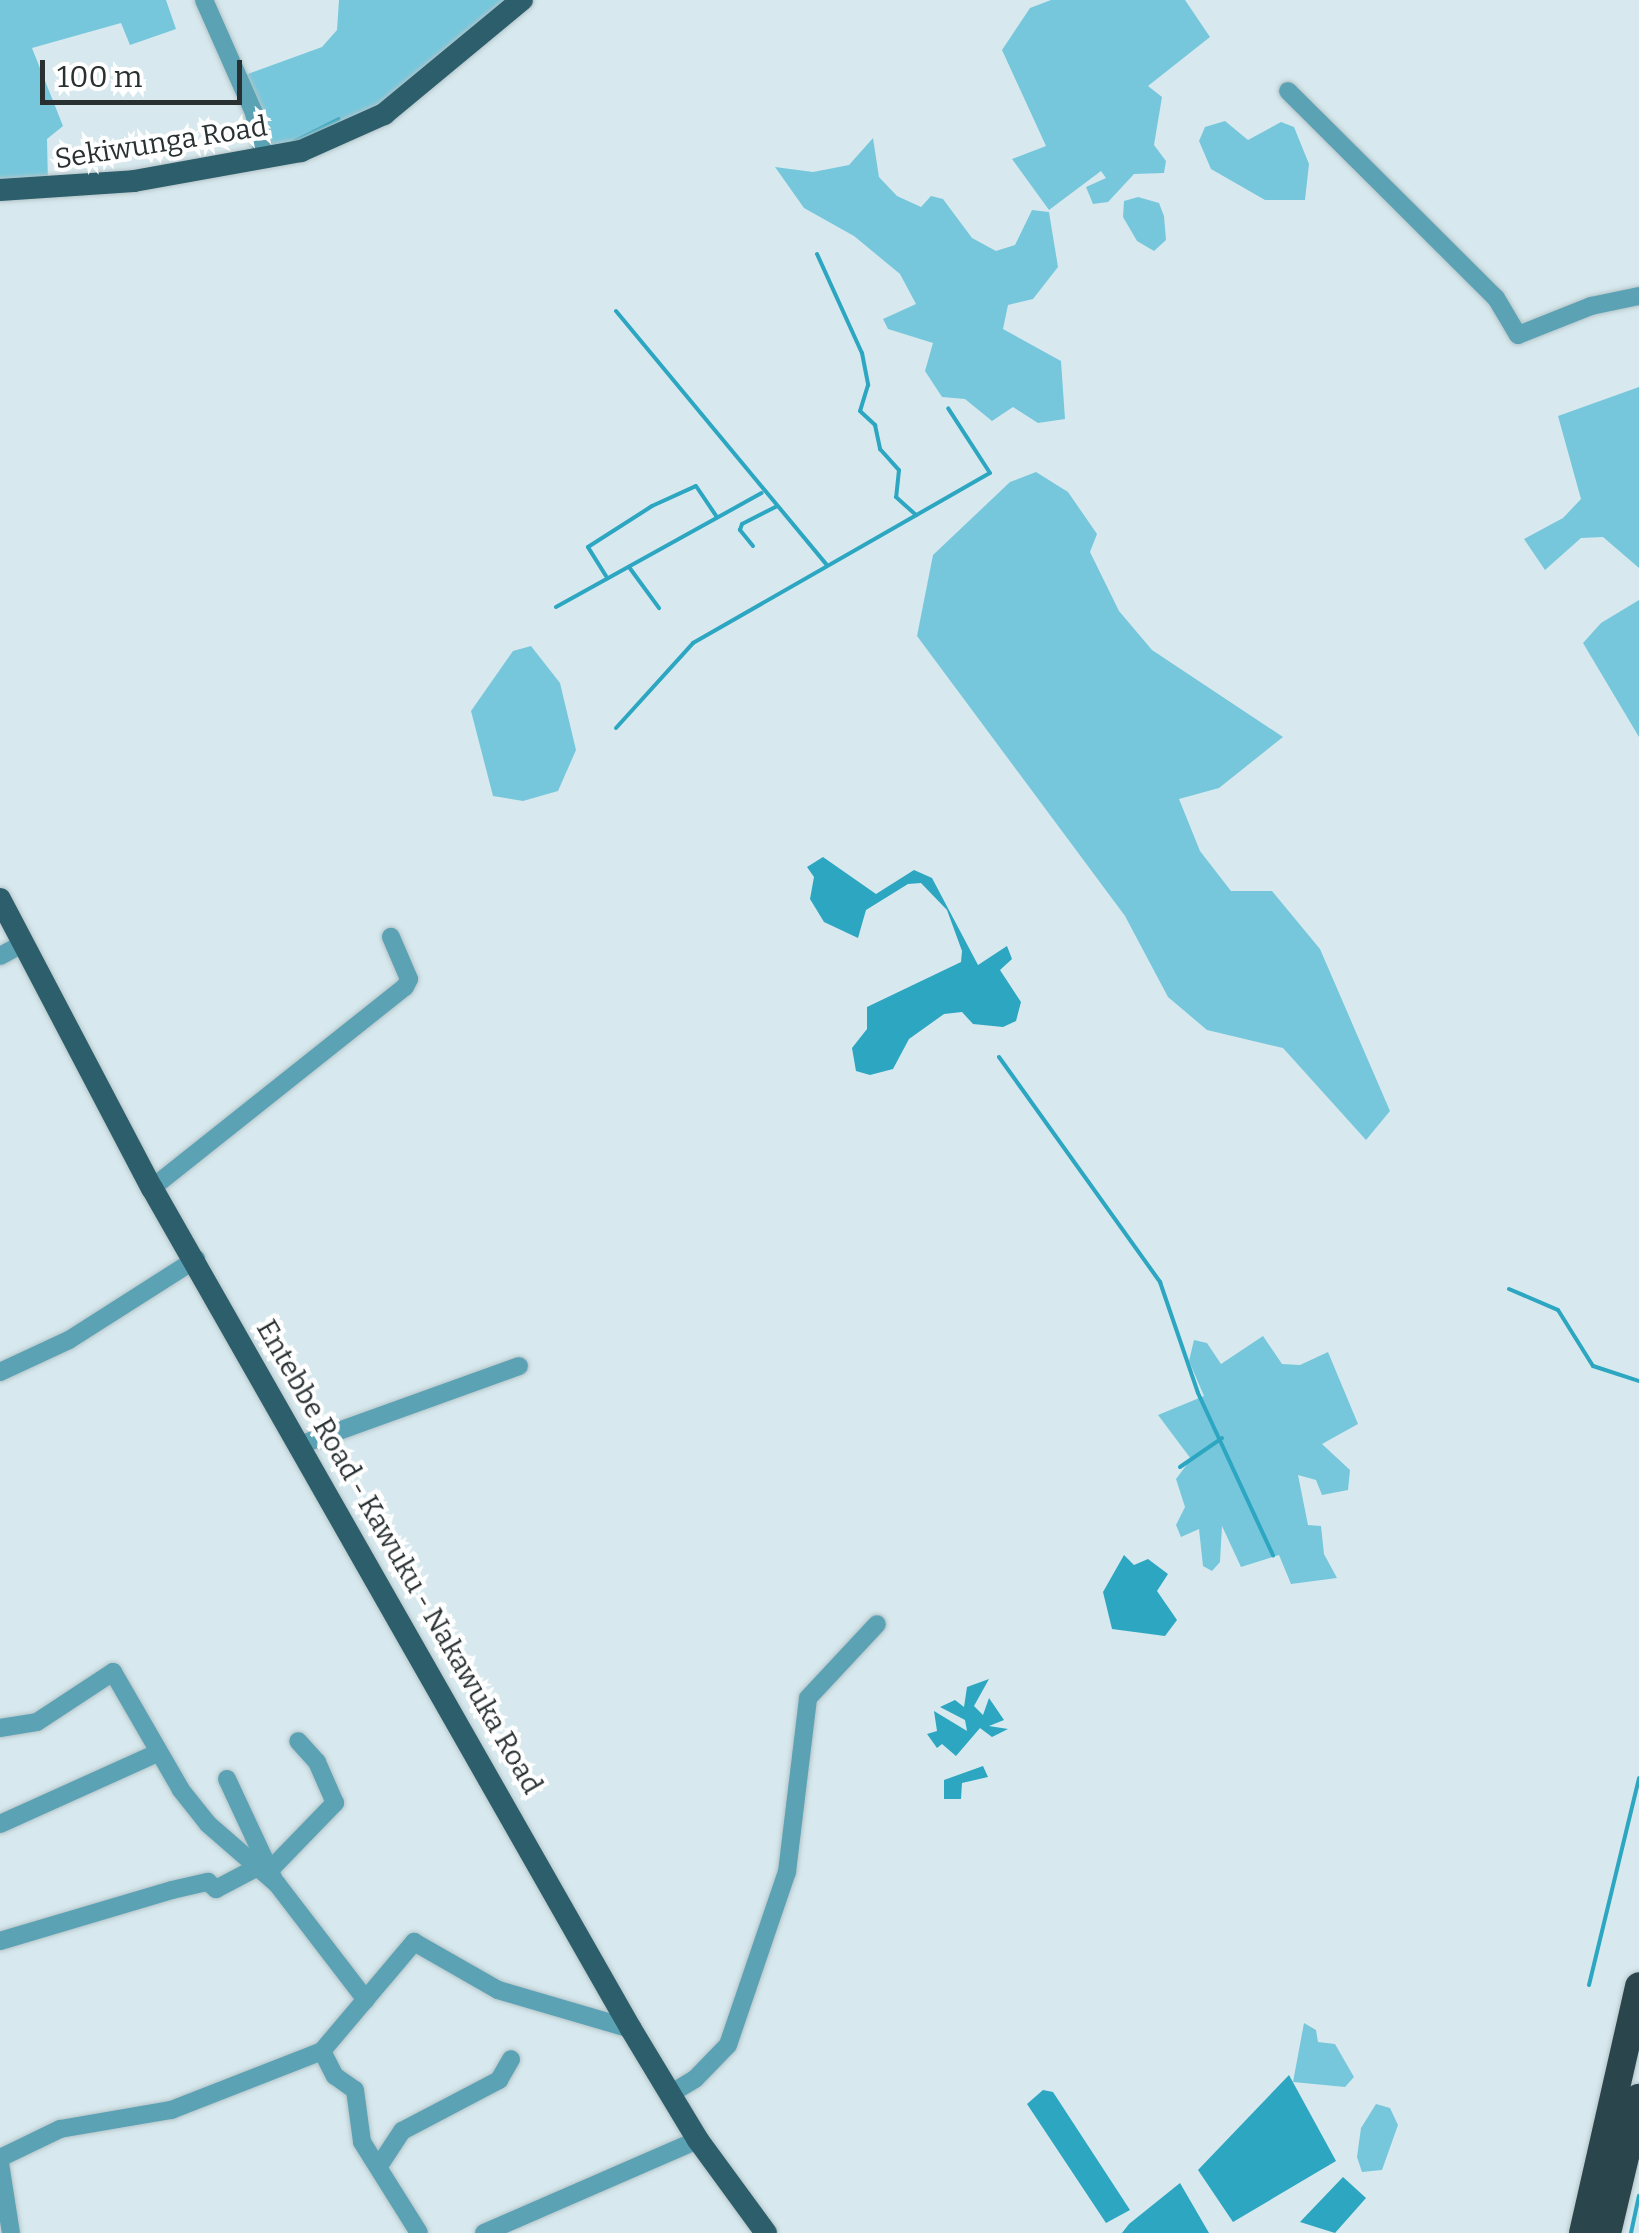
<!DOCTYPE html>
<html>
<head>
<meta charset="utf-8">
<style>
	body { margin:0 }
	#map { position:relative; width:1639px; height:2233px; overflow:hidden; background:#d7e9ee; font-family:Bitter,serif }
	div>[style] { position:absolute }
	.green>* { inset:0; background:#77c7dc }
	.water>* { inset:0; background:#2ca6c1 }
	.stream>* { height:4px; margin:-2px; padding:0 2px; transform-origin:2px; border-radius:2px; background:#2ca6c1 }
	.roads { filter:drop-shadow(0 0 2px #b4c4c8) drop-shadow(0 0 2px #b4c4c8) }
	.minor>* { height:18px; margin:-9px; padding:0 9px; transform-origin:9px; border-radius:9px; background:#5ba2b5 }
	.major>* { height:22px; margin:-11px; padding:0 11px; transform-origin:11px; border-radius:11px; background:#2c5e6b }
	.highway>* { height:28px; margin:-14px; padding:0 14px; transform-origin:14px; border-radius:14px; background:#2b454c }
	span { translate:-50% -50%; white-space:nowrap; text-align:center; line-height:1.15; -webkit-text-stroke:8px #fff; paint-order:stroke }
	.street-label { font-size:28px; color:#293032 }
	.scale { position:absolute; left:40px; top:60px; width:202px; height:45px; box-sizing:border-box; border:5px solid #293032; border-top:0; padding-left:12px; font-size:30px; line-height:35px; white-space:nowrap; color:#293032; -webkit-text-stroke:8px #fff; paint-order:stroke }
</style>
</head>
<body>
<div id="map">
	<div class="green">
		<i style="clip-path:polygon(0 0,166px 0,176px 29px,130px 45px,121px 23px,32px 48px,63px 126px,47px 139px,48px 185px,0 184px)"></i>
		<i style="clip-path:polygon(339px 0,509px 0,389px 103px,272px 153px,245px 75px,322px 47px,337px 30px)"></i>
		<i style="clip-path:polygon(1051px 0,1185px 0,1210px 37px,1148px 86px,1162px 97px,1154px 145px,1166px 161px,1164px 173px,1134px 174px,1108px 202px,1093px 204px,1086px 187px,1106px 178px,1101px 171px,1049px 210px,1012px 159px,1046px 146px,1002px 50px,1030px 8px)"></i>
		<i style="clip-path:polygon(1225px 121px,1248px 140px,1281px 122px,1294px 127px,1309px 164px,1305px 200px,1265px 200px,1211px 169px,1199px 141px,1205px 127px)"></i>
		<i style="clip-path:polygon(873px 138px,879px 177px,897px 196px,921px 207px,931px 196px,943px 199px,972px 238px,996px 251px,1015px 245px,1032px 210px,1049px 212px,1058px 267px,1033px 299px,1008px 305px,1003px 329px,1061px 361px,1065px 419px,1038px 423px,1013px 407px,992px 421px,965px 399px,942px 397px,925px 371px,933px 343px,888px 329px,883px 319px,916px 304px,900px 274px,854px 236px,804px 208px,775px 167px,813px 172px,849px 165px)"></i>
		<i style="clip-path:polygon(1138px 197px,1159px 203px,1164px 216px,1166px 240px,1154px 251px,1137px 241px,1123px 217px,1124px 201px)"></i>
		<i style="clip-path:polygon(1639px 387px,1639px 568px,1603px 537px,1581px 538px,1545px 570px,1524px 539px,1563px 518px,1581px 499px,1558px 416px)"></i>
		<i style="clip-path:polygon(1036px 472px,1068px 492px,1097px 534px,1090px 552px,1119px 611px,1152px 650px,1283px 737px,1219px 788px,1179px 799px,1200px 851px,1231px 891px,1272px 891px,1320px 949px,1390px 1111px,1366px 1140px,1283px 1048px,1207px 1030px,1168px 997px,1125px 916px,917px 636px,933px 555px,1010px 482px)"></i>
		<i style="clip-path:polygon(1639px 600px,1639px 737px,1583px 643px,1601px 623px)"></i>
		<i style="clip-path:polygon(531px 646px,560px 683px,576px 750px,558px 791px,523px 801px,493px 796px,471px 711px,513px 651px)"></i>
		<i style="clip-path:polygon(1263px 1336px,1282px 1364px,1300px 1365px,1328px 1352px,1358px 1424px,1322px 1444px,1350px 1470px,1348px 1490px,1322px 1495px,1316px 1480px,1298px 1475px,1308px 1525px,1321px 1526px,1324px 1554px,1337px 1578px,1291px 1584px,1279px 1555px,1241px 1567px,1222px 1526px,1220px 1562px,1212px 1571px,1203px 1566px,1199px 1529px,1181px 1537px,1176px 1525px,1185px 1507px,1176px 1479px,1191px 1459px,1158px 1415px,1204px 1396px,1189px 1361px,1194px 1340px,1207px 1343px,1221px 1364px)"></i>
		<i style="clip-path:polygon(1304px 2023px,1316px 2030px,1318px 2042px,1335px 2044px,1354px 2077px,1345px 2087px,1293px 2082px)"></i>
		<i style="clip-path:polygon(1376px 2104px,1390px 2108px,1398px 2125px,1382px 2170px,1362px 2172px,1357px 2157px,1361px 2128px)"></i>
	</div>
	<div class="water">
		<i style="clip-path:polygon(823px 857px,876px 894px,914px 870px,932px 878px,978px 965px,1007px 946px,1012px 959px,1000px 970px,1021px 1002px,1016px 1021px,1003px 1027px,973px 1024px,962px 1012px,944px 1014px,909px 1039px,893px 1069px,870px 1075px,856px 1071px,852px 1048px,867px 1029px,867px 1007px,961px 962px,962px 951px,947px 910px,921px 883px,908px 884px,866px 910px,858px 938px,824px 922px,810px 899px,814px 877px,807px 867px)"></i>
		<i style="clip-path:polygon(1124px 1555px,1134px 1565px,1148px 1559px,1168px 1574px,1157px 1591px,1177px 1620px,1165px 1636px,1112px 1629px,1103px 1592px)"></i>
		<i style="clip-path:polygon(989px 1679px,974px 1706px,983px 1715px,989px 1698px,1004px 1720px,989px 1726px,1008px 1729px,992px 1737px,980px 1728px,956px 1756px,942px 1744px,937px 1748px,927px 1734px,937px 1731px,934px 1711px,967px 1731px,965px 1720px,940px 1707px,955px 1700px,964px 1707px,967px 1687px)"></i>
		<i style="clip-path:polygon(983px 1766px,988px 1777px,962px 1783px,961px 1799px,944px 1799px,944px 1780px)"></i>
		<i style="clip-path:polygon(1289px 2075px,1336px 2161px,1233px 2222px,1198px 2170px)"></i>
		<i style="clip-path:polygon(1043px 2090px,1053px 2092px,1130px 2210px,1106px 2223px,1027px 2104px)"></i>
		<i style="clip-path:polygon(1343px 2177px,1366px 2198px,1335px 2233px,1300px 2222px)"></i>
		<i style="clip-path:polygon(1180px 2183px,1209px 2233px,1122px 2233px,1129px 2224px)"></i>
	</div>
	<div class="stream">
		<i style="left:293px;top:142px;width:51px;rotate:-26.6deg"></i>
		<i style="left:817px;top:254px;width:109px;rotate:65.6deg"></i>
		<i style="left:862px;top:353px;width:33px;rotate:79deg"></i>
		<i style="left:868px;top:385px;width:27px;rotate:107deg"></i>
		<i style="left:860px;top:411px;width:21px;rotate:43deg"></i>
		<i style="left:875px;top:425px;width:25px;rotate:78deg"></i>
		<i style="left:880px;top:449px;width:28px;rotate:48deg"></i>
		<i style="left:899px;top:470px;width:27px;rotate:96deg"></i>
		<i style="left:896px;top:497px;width:27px;rotate:42deg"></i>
		<i style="left:616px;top:311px;width:330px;rotate:50.3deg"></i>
		<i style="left:753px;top:546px;width:21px;rotate:-129deg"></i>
		<i style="left:740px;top:530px;width:6px;rotate:-72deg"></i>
		<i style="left:742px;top:524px;width:38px;rotate:-27deg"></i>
		<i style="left:629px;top:567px;width:51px;rotate:53.8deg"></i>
		<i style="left:606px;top:576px;width:34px;rotate:-122deg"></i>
		<i style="left:588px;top:547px;width:76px;rotate:-32.6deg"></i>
		<i style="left:652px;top:506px;width:48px;rotate:-24.4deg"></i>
		<i style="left:696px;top:486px;width:36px;rotate:56deg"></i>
		<i style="left:556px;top:607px;width:235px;rotate:-29deg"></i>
		<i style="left:616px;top:728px;width:115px;rotate:-47.8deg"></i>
		<i style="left:693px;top:643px;width:342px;rotate:-29.8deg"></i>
		<i style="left:990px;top:473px;width:77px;rotate:-122.9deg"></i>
		<i style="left:999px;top:1057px;width:277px;rotate:54.4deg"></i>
		<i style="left:1160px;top:1282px;width:117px;rotate:71.1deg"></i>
		<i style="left:1198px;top:1393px;width:179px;rotate:65.2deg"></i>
		<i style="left:1509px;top:1289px;width:53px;rotate:23.2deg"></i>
		<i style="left:1558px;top:1310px;width:66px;rotate:58deg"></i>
		<i style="left:1593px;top:1366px;width:48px;rotate:18.1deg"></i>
		<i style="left:1180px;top:1467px;width:51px;rotate:-34.6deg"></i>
		<i style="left:1589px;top:1985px;width:213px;rotate:-76.4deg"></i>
		<i style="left:1631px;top:2233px;width:38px;rotate:-78deg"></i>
	</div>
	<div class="roads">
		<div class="minor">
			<i style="left:204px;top:0;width:124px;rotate:66.1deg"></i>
			<i style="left:254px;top:113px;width:46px;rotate:77.5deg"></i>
			<i style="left:1288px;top:91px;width:293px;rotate:44.9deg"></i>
			<i style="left:1496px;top:298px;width:43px;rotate:59.3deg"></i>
			<i style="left:1518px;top:335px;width:79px;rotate:-21.7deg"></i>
			<i style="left:1591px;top:306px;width:49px;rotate:-11.8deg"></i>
			<i style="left:0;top:956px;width:26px;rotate:-28deg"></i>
			<i style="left:152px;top:1188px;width:323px;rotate:-38.5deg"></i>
			<i style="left:405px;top:987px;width:9px;rotate:-63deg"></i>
			<i style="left:409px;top:979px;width:46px;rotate:-113.2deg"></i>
			<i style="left:0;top:1372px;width:76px;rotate:-24.9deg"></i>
			<i style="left:69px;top:1340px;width:151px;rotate:-32.5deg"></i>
			<i style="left:297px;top:1446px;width:236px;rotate:-19.8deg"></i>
			<i style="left:0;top:1728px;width:37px;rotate:-9deg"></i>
			<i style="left:37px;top:1722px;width:91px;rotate:-33.3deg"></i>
			<i style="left:113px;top:1672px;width:136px;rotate:60deg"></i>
			<i style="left:181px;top:1790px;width:43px;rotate:51.5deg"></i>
			<i style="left:208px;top:1824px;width:91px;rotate:41deg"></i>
			<i style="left:277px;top:1884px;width:146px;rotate:52.5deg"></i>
			<i style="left:227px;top:1779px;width:111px;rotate:65deg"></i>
			<i style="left:0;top:1824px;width:172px;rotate:-24.3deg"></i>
			<i style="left:269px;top:1871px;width:95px;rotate:-45.9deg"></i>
			<i style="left:335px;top:1803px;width:45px;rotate:-113.7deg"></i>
			<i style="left:317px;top:1762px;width:28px;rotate:-132deg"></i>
			<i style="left:0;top:1941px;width:179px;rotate:-16.5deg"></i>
			<i style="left:172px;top:1890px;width:37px;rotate:-13deg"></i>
			<i style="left:208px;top:1882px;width:11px;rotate:41deg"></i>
			<i style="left:216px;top:1889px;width:43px;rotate:-27.8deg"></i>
			<i style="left:322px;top:2051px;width:28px;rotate:63deg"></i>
			<i style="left:335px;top:2076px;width:24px;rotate:35deg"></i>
			<i style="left:355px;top:2090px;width:52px;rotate:82.3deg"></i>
			<i style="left:362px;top:2142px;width:107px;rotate:57.9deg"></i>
			<i style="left:670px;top:2094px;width:29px;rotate:-31deg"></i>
			<i style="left:695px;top:2079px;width:47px;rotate:-45.9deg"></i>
			<i style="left:728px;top:2045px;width:183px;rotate:-71.2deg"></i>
			<i style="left:787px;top:1872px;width:175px;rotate:-83.1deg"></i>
			<i style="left:808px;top:1698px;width:101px;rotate:-47deg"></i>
			<i style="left:0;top:2158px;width:67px;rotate:-25.8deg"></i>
			<i style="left:60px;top:2129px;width:113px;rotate:-9.7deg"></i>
			<i style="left:171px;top:2110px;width:162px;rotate:-21.3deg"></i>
			<i style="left:322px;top:2051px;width:143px;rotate:-49.8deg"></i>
			<i style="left:414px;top:1942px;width:97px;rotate:29.7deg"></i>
			<i style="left:498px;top:1990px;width:139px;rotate:16.3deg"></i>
			<i style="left:0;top:2163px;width:71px;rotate:81.1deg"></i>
			<i style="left:379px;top:2166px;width:42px;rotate:-56.7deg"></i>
			<i style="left:402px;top:2131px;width:110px;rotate:-27.7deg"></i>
			<i style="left:499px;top:2080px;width:24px;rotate:-60deg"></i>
			<i style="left:484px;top:2233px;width:233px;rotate:-23.5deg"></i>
		</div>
		<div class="major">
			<i style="left:0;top:190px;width:134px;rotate:-3.8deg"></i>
			<i style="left:134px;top:181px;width:170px;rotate:-10.2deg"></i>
			<i style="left:301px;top:151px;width:91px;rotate:-24deg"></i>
			<i style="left:384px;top:114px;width:179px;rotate:-39.6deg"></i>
			<i style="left:0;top:899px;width:327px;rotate:62.3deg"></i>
			<i style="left:152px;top:1188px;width:968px;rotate:60.34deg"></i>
			<i style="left:631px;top:2029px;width:130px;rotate:58.9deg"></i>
			<i style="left:698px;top:2140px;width:115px;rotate:53.8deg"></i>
		</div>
		<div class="highway">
			<i style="left:1583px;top:2233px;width:253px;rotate:-77.2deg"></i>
			<i style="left:1607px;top:2233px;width:139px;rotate:-76.7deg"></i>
		</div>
	</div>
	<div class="street-label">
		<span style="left:161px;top:143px;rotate:-9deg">Sekiwunga Road</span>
		<span style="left:399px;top:1557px;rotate:60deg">Entebbe Road - Kawuku - Nakawuka Road</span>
	</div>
	<div class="scale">100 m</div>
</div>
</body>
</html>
